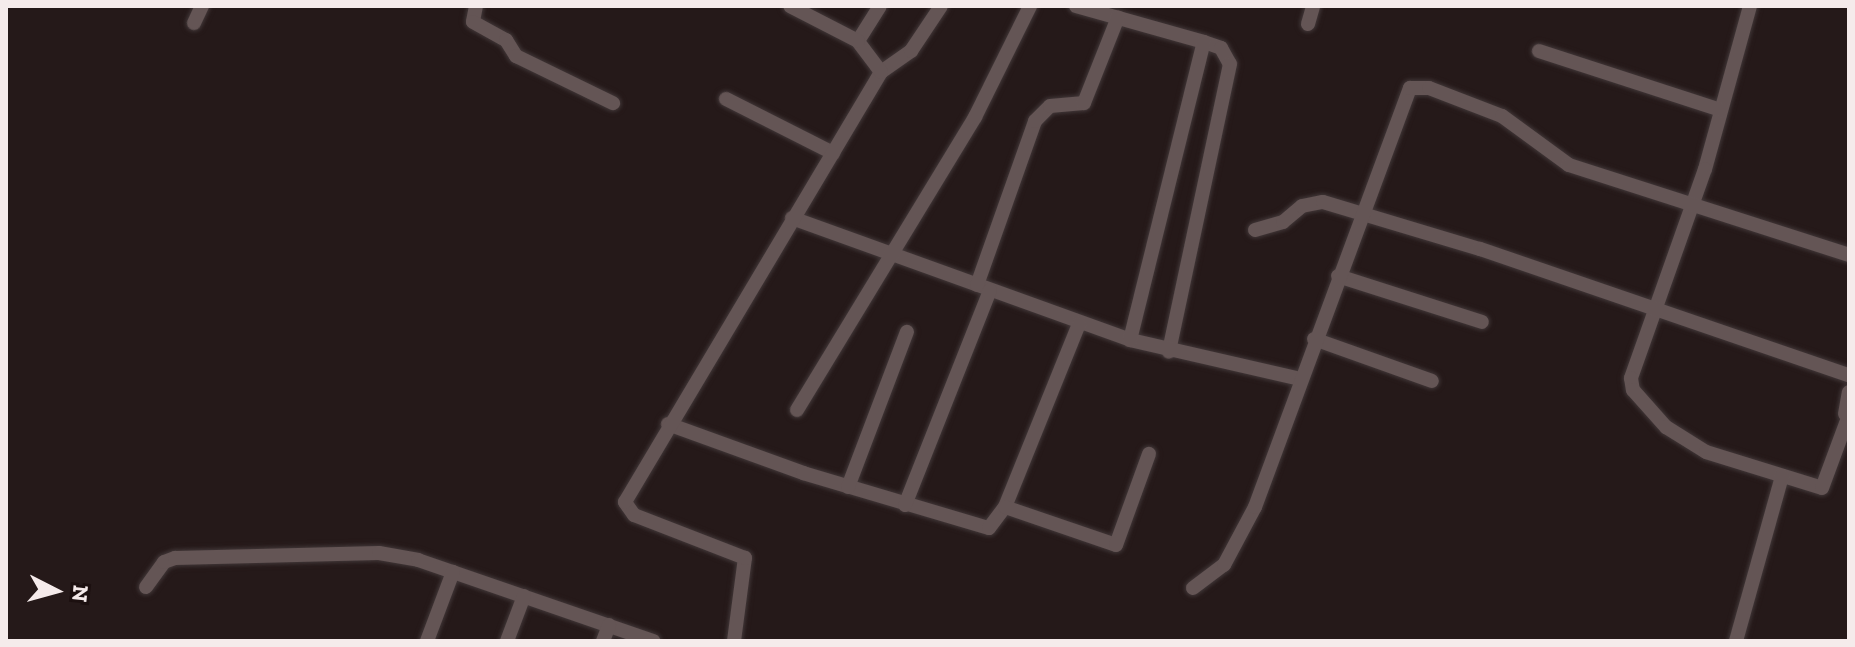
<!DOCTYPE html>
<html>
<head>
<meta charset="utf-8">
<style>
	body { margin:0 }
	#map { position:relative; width:1855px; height:647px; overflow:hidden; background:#251919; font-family:"Zilla Slab",serif }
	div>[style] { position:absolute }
	.roads { filter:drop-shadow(0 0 2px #413738) drop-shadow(0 0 2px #413738) }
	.minor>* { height:14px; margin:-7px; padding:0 7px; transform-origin:7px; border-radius:7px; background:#645555 }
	span { translate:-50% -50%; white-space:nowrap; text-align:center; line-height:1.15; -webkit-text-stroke:7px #1c1010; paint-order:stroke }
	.frame { position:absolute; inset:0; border:8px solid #f5ebeb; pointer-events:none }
	.north { position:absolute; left:16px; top:551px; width:80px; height:80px; -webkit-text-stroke:6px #1c1010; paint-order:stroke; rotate:96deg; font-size:22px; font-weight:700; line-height:32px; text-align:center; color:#f5ebeb }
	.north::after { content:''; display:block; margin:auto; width:28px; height:36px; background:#f5ebeb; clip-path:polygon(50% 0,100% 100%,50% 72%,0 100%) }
</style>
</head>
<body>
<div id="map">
	<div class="roads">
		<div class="minor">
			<i style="left:476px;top:6px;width:16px;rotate:101deg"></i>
			<i style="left:473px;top:22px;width:38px;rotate:29deg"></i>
			<i style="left:506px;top:40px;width:19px;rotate:58deg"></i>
			<i style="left:516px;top:56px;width:108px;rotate:25.9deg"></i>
			<i style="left:1076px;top:6px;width:133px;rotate:15.7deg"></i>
			<i style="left:1204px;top:42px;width:18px;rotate:19deg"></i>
			<i style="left:1221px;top:48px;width:18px;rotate:61deg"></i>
			<i style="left:1230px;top:64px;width:294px;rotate:102deg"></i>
			<i style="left:1750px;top:6px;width:169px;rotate:105.4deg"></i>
			<i style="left:1705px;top:169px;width:222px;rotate:109.5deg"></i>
			<i style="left:1631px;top:378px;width:12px;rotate:81deg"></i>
			<i style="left:1633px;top:390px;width:50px;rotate:48.3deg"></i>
			<i style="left:1666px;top:427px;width:47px;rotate:32deg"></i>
			<i style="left:1706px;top:452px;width:121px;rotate:17.2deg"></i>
			<i style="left:1822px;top:488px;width:78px;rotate:-69.7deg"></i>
			<i style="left:194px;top:23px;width:19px;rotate:-65deg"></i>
			<i style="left:1308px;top:24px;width:19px;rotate:-74deg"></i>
			<i style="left:858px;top:41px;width:41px;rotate:-57.8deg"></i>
			<i style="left:1539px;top:51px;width:191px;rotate:18deg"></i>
			<i style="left:881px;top:72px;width:37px;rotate:-35deg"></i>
			<i style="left:911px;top:51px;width:54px;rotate:-56.3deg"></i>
			<i style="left:726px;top:99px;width:120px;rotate:26.8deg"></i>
			<i style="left:792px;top:218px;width:359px;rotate:19.8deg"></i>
			<i style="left:1130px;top:340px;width:174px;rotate:12.9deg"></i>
			<i style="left:1255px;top:230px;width:29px;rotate:-16deg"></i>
			<i style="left:1283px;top:222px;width:25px;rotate:-40deg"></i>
			<i style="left:1302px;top:206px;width:21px;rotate:-11deg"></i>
			<i style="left:1323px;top:202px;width:164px;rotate:16.7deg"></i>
			<i style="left:1480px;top:249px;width:390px;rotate:18.9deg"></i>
			<i style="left:1338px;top:276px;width:151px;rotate:17.7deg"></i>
			<i style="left:977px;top:285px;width:174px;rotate:-70.5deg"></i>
			<i style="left:1035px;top:121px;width:21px;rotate:-45deg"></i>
			<i style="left:1050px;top:106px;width:34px;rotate:-5deg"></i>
			<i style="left:1084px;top:103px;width:92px;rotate:-68.4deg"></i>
			<i style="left:1314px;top:339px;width:125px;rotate:19.6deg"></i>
			<i style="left:1130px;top:340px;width:307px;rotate:-76.1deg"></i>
			<i style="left:797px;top:410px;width:343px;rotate:-58.7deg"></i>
			<i style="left:975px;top:117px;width:124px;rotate:-63.6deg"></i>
			<i style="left:1845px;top:414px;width:22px;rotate:-80deg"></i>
			<i style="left:668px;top:424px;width:144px;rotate:19.9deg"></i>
			<i style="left:803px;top:473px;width:194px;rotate:16.5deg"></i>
			<i style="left:989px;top:528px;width:26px;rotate:-53deg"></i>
			<i style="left:1005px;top:507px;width:197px;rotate:-68deg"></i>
			<i style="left:848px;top:487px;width:166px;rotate:-69.2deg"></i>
			<i style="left:905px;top:505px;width:231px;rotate:-68.4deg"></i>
			<i style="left:1005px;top:507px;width:117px;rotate:18.9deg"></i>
			<i style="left:1116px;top:545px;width:97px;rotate:-70.1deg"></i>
			<i style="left:146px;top:587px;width:31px;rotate:-54deg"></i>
			<i style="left:164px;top:562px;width:12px;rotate:-20deg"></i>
			<i style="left:175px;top:558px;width:204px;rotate:-1.4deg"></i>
			<i style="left:379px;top:553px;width:40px;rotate:10deg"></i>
			<i style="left:418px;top:560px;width:249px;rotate:19deg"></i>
			<i style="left:1193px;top:588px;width:39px;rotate:-37deg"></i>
			<i style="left:1224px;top:565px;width:66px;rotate:-61.9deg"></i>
			<i style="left:1255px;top:507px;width:447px;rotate:-69.7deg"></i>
			<i style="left:1410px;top:88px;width:19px"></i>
			<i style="left:1429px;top:88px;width:78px;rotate:21deg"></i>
			<i style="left:1502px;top:116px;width:83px;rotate:36.2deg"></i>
			<i style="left:1569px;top:165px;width:294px;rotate:17.8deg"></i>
			<i style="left:427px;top:641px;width:74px;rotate:-69.4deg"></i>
			<i style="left:507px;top:641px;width:48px;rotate:-69.3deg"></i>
			<i style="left:603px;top:641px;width:17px;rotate:-69deg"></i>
			<i style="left:734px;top:641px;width:84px;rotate:-82.5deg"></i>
			<i style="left:745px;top:558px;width:119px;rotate:-158.8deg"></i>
			<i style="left:634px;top:515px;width:16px;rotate:-125deg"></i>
			<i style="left:625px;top:502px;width:500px;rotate:-59.23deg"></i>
			<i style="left:881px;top:72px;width:39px;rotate:-127deg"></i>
			<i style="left:858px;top:41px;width:76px;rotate:-152.8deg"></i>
			<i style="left:1736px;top:641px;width:171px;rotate:-74.4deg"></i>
		</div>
	</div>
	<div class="frame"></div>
	<div class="north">N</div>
</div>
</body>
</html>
